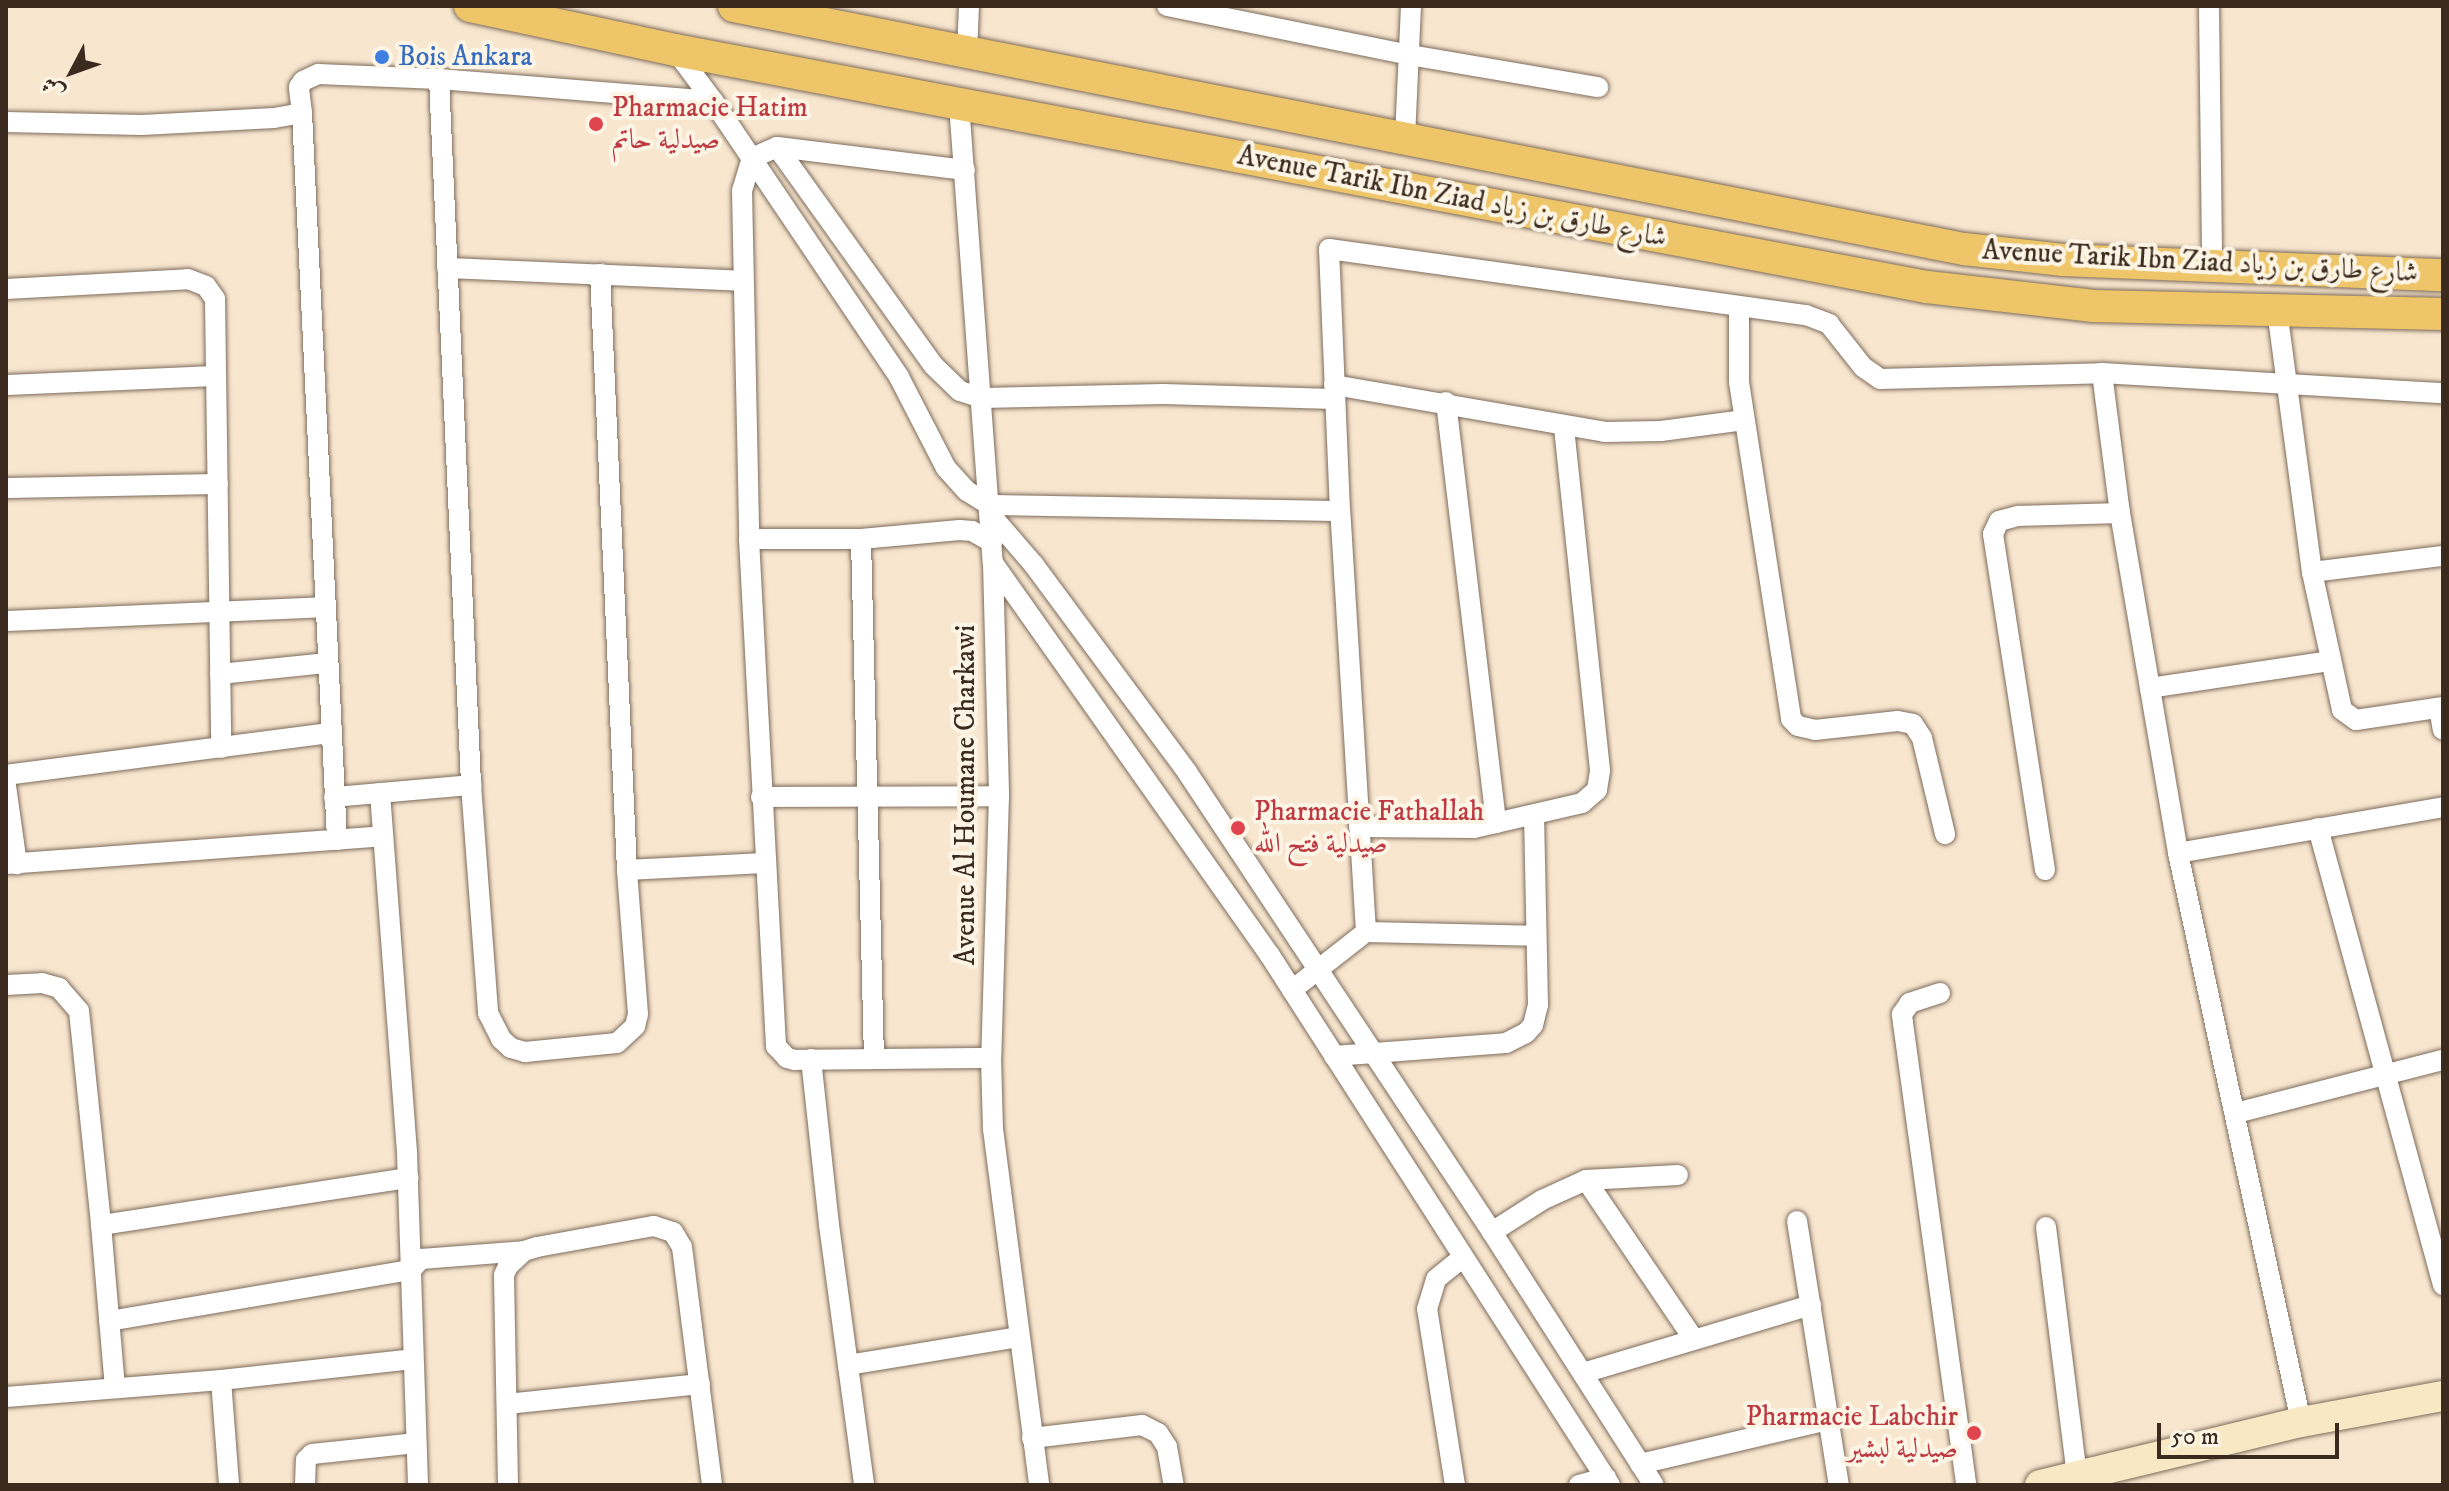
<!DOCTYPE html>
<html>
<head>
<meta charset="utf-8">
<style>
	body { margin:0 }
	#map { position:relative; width:2449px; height:1491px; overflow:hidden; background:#f8e6cf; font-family:"IM FELL DW Pica",Amiri,serif }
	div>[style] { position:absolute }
	.roads { filter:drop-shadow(0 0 2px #7d6c5c) drop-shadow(0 0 2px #7d6c5c) }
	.street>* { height:20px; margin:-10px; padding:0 10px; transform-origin:10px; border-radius:10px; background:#fff }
	.secondary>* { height:30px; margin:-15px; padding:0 15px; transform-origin:15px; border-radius:15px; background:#f8e8c3 }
	.primary>* { height:32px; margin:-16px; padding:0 16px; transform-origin:16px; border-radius:16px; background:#eec569 }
	.dots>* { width:22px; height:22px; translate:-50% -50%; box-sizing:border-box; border:4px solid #fcf5e5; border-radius:50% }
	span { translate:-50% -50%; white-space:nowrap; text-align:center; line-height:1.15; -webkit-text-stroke:8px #fcf5e5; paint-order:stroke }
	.shop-label { font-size:28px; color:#366cbe }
	.left { translate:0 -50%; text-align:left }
	.health-label { font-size:28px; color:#be3a42 }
	.right { translate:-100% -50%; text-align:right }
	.street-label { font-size:28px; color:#3b2a1e }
	.frame { position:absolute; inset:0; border:8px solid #3b2a1e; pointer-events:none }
	.north { position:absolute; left:32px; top:32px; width:80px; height:80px; -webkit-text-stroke:6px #fcf5e5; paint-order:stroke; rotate:229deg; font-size:22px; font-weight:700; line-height:32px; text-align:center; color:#3b2a1e }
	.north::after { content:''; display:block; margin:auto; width:28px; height:36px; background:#3b2a1e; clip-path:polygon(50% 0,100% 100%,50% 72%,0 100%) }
	.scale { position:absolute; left:2157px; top:1423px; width:182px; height:36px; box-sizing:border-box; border:4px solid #3b2a1e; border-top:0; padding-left:10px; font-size:24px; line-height:28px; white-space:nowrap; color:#3b2a1e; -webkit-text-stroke:6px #fcf5e5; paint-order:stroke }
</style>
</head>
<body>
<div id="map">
	<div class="roads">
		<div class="street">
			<i style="left:1167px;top:6px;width:248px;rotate:11.4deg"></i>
			<i style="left:1410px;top:55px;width:191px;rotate:9.7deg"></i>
			<i style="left:2209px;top:6px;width:261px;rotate:89.3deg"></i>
			<i style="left:675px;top:50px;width:64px;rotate:53.3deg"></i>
			<i style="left:713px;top:101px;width:333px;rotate:56deg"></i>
			<i style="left:899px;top:377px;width:102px;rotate:62.7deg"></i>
			<i style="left:946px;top:468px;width:31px;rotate:48deg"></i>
			<i style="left:967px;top:491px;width:26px;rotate:32deg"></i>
			<i style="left:989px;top:505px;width:351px;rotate:1deg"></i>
			<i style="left:967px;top:52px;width:46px;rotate:-87.5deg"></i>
			<i style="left:439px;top:79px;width:707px;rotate:87.4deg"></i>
			<i style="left:471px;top:785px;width:229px;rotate:85.7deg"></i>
			<i style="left:488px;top:1013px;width:29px;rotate:63deg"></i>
			<i style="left:501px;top:1039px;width:13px;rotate:42deg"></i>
			<i style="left:511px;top:1048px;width:15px;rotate:16deg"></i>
			<i style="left:525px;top:1052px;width:92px;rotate:-5.6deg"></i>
			<i style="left:617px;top:1043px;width:25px;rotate:-43deg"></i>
			<i style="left:635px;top:1026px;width:12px;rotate:-76deg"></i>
			<i style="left:638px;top:1014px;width:144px;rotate:-94.4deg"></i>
			<i style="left:627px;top:870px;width:597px;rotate:-92.59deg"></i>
			<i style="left:959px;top:104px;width:460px;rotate:85.8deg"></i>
			<i style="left:993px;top:563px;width:233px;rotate:88.5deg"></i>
			<i style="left:999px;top:796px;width:262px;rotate:91.7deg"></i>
			<i style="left:991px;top:1058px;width:71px;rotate:88.4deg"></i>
			<i style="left:993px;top:1129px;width:359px;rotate:82.6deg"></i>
			<i style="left:302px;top:113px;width:728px;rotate:87.24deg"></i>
			<i style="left:6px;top:122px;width:136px;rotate:1.3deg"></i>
			<i style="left:142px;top:125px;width:132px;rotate:-3deg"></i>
			<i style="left:274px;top:118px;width:28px;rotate:-10deg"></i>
			<i style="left:302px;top:113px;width:26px;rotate:-97deg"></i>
			<i style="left:299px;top:87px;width:7px;rotate:-56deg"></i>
			<i style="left:303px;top:81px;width:17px;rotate:-25deg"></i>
			<i style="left:318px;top:74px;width:121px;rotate:2.4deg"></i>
			<i style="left:439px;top:79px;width:275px;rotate:4.6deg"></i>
			<i style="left:1405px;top:138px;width:132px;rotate:-87.4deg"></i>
			<i style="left:777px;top:147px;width:268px;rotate:54.4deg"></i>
			<i style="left:933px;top:365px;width:37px;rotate:44deg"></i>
			<i style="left:960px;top:391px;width:23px;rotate:18deg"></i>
			<i style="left:982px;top:398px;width:181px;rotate:-1.3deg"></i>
			<i style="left:1163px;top:394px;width:171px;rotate:1.7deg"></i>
			<i style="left:965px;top:170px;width:189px;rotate:-173deg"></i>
			<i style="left:777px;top:147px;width:27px;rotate:156deg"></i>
			<i style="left:752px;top:158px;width:34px;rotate:107deg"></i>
			<i style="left:742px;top:191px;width:348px;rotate:88.8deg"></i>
			<i style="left:749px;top:539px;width:508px;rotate:86.95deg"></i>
			<i style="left:776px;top:1046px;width:16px;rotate:47deg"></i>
			<i style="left:787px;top:1058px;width:8px;rotate:14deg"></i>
			<i style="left:795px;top:1060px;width:196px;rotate:-0.6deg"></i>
			<i style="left:447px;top:268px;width:296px;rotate:2.5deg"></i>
			<i style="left:6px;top:289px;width:182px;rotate:-3.1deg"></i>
			<i style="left:188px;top:279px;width:19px;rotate:21deg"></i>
			<i style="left:206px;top:286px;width:16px;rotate:55deg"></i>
			<i style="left:215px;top:299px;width:449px;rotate:89.2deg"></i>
			<i style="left:1739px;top:307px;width:75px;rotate:90deg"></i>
			<i style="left:1739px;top:382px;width:341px;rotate:81.2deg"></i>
			<i style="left:1791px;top:719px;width:10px;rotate:45deg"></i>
			<i style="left:1798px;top:726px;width:17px;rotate:13deg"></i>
			<i style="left:1815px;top:730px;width:83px;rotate:-6.2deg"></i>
			<i style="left:1898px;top:721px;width:15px;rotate:11deg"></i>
			<i style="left:1913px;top:724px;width:17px;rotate:57deg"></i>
			<i style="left:1922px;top:738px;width:99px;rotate:76.5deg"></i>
			<i style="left:2277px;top:310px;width:264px;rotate:82.4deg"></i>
			<i style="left:2312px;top:572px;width:141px;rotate:77.7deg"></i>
			<i style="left:2342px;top:710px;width:17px;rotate:36deg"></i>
			<i style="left:2356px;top:720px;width:88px;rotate:-8.5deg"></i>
			<i style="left:2102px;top:373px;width:141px;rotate:82.7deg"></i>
			<i style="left:2120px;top:513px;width:345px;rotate:80.3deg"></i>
			<i style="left:2178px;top:853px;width:582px;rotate:77.8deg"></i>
			<i style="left:6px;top:385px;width:210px;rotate:-2.5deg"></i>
			<i style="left:1334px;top:385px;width:275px;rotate:9.8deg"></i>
			<i style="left:1605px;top:432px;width:56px;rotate:-1deg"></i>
			<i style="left:1661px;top:431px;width:84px;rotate:-7.5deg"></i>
			<i style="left:1446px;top:402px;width:424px;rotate:83.2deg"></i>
			<i style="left:6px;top:488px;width:212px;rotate:-1.1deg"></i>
			<i style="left:990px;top:514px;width:67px;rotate:49.2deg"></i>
			<i style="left:1034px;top:565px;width:257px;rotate:53.5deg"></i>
			<i style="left:1187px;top:772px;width:552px;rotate:56.45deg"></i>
			<i style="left:1492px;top:1232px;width:300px;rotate:57.4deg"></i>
			<i style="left:749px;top:539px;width:112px"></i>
			<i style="left:861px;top:539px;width:99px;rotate:-5.2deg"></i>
			<i style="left:960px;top:530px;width:12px;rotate:5deg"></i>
			<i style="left:972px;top:531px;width:23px;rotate:29deg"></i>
			<i style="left:861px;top:539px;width:519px;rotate:88.57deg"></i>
			<i style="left:993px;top:563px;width:479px;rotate:54.8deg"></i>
			<i style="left:1269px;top:954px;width:631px;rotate:57.29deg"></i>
			<i style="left:2312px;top:572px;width:132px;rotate:-7deg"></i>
			<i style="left:6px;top:621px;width:318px;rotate:-2.5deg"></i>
			<i style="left:220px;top:674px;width:108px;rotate:-5.9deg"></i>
			<i style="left:2150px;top:688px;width:183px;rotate:-8.5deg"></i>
			<i style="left:2439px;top:708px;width:22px;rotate:80deg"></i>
			<i style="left:6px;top:775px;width:328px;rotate:-7.4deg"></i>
			<i style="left:6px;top:786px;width:79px;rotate:82deg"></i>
			<i style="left:380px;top:793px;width:361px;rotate:85.7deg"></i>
			<i style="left:407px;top:1153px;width:332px;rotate:88.1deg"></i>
			<i style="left:334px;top:797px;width:138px;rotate:-5deg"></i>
			<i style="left:761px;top:797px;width:238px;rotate:-0.2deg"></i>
			<i style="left:1359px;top:827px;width:115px;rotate:0.5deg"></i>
			<i style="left:1474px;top:828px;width:111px;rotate:-13deg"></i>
			<i style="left:1582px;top:803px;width:20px;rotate:-41deg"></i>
			<i style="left:1597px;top:790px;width:20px;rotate:-81deg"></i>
			<i style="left:1600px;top:770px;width:346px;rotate:-96deg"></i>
			<i style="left:2318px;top:828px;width:474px;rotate:74.7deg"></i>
			<i style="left:2178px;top:853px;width:269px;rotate:-9.8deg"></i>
			<i style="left:6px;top:864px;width:378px;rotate:-4.2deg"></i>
			<i style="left:627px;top:870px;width:137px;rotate:-2.9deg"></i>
			<i style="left:2045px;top:870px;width:340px;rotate:-98.8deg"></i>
			<i style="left:1993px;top:534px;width:14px;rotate:-65deg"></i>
			<i style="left:1999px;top:521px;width:20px;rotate:-15deg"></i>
			<i style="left:2018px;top:516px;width:102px;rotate:-1.7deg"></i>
			<i style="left:1366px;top:932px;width:170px;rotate:1.3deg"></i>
			<i style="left:6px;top:985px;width:36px;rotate:-3deg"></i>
			<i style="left:42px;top:983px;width:18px;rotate:16deg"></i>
			<i style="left:59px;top:988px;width:30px;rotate:49deg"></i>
			<i style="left:79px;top:1011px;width:215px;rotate:84.1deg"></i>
			<i style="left:1292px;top:990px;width:94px;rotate:-38.1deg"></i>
			<i style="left:1366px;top:932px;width:422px;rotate:-93.5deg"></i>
			<i style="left:1340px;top:511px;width:262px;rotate:-92.4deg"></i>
			<i style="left:1329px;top:249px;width:482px;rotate:7.9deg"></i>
			<i style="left:1806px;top:315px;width:25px;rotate:21deg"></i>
			<i style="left:1829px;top:324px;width:55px;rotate:51.7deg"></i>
			<i style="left:1863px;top:367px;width:21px;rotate:35deg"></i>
			<i style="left:1880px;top:379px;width:222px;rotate:-1.5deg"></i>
			<i style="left:2102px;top:373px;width:342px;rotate:3.4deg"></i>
			<i style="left:1940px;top:993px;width:32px;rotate:162deg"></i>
			<i style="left:1910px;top:1003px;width:14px;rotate:126deg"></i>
			<i style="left:1902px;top:1014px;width:9px;rotate:84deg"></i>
			<i style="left:1903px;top:1023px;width:466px;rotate:82.2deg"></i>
			<i style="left:1334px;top:1056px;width:172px;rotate:-4.3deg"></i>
			<i style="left:1506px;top:1043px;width:22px;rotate:-27deg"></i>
			<i style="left:1526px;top:1033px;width:11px;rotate:-49deg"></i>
			<i style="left:1533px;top:1025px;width:21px;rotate:-76deg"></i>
			<i style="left:1538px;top:1005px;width:188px;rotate:-91.2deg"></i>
			<i style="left:811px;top:1059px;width:167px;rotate:83.8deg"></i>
			<i style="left:829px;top:1225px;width:262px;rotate:82.3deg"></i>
			<i style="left:2236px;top:1113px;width:214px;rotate:-14.4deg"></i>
			<i style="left:1586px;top:1180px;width:191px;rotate:55.9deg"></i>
			<i style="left:1797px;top:1221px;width:267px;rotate:81deg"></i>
			<i style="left:2046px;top:1227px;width:251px;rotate:82.9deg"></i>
			<i style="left:1492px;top:1232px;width:59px;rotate:-32.6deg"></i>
			<i style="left:1542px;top:1200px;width:48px;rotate:-24.4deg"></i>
			<i style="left:1586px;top:1180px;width:92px;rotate:-3.1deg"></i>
			<i style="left:109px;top:1321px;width:306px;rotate:-9.6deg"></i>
			<i style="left:411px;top:1270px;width:15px;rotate:-48deg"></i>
			<i style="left:421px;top:1259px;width:103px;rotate:-4.4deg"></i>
			<i style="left:848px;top:1365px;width:173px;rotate:-9.3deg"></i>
			<i style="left:1583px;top:1373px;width:238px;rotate:-16.6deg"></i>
			<i style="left:221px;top:1380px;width:105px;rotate:85.6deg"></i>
			<i style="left:115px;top:1388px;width:164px;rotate:-94.9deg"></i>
			<i style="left:101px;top:1225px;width:311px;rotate:-8.7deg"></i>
			<i style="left:6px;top:1397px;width:216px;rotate:-4.5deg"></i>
			<i style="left:221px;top:1380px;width:193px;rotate:-6.2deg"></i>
			<i style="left:507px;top:1404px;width:194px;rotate:-5.9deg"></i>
			<i style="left:1032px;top:1438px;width:111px;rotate:-6.7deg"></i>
			<i style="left:1142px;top:1425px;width:18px;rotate:27deg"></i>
			<i style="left:1158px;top:1433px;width:17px;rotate:57deg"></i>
			<i style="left:1167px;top:1447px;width:39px;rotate:80deg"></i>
			<i style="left:1640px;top:1464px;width:193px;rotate:-13.2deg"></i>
			<i style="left:305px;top:1485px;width:25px;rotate:-88deg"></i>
			<i style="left:306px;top:1460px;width:8px;rotate:-45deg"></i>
			<i style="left:312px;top:1454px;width:105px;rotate:-6deg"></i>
			<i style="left:508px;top:1485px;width:210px;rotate:-91.1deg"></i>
			<i style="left:504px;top:1275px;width:10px;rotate:-66deg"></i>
			<i style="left:508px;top:1266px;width:22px;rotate:-43deg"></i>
			<i style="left:524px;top:1251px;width:14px;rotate:-17deg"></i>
			<i style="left:537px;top:1247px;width:119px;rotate:-10.2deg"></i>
			<i style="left:654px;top:1226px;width:20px;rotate:18deg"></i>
			<i style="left:673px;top:1232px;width:17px;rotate:59deg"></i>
			<i style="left:682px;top:1247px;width:240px;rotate:82.8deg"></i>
			<i style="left:1455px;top:1485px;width:178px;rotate:-99deg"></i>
			<i style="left:1427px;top:1309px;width:31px;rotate:-73deg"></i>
			<i style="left:1436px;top:1279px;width:33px;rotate:-39deg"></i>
			<i style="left:1579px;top:1485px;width:28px;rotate:-15deg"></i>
		</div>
		<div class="secondary">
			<i style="left:2040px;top:1485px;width:268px;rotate:-13.6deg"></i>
			<i style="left:2301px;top:1422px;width:144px;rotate:-10.4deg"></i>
		</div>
		<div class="primary">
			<i style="left:470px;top:6px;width:210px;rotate:12.1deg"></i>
			<i style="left:675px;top:50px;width:1274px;rotate:10.72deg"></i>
			<i style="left:1927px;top:287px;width:168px;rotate:6.5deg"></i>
			<i style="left:2094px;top:306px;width:349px;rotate:1.3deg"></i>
			<i style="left:734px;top:6px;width:1254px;rotate:11.18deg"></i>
			<i style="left:1964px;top:249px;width:100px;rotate:6.3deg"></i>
			<i style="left:2063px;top:260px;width:380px;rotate:2.3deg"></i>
		</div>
	</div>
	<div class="dots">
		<i style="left:382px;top:57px;background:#3f7fe0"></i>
		<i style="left:596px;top:124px;background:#e0444e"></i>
		<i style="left:1238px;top:828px;background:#e0444e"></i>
		<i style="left:1974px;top:1433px;background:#e0444e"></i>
	</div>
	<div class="shop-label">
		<span class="left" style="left:398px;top:57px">Bois Ankara</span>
	</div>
	<div class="health-label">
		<span class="left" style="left:612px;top:124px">Pharmacie Hatim<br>صيدلية حاتم</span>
		<span class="left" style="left:1254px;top:828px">Pharmacie Fathallah<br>صيدلية فتح الله</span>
		<span class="right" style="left:1958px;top:1433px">Pharmacie Labchir<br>صيدلية لبشير</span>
	</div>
	<div class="street-label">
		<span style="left:1452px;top:197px;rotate:11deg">Avenue Tarik Ibn Ziad شارع طارق بن زياد</span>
		<span style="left:2200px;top:262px;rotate:3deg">Avenue Tarik Ibn Ziad شارع طارق بن زياد</span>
		<span style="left:966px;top:795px;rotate:-90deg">Avenue Al Houmane Charkawi</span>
	</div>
	<div class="frame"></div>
	<div class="north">ش</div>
	<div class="scale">50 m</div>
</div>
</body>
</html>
